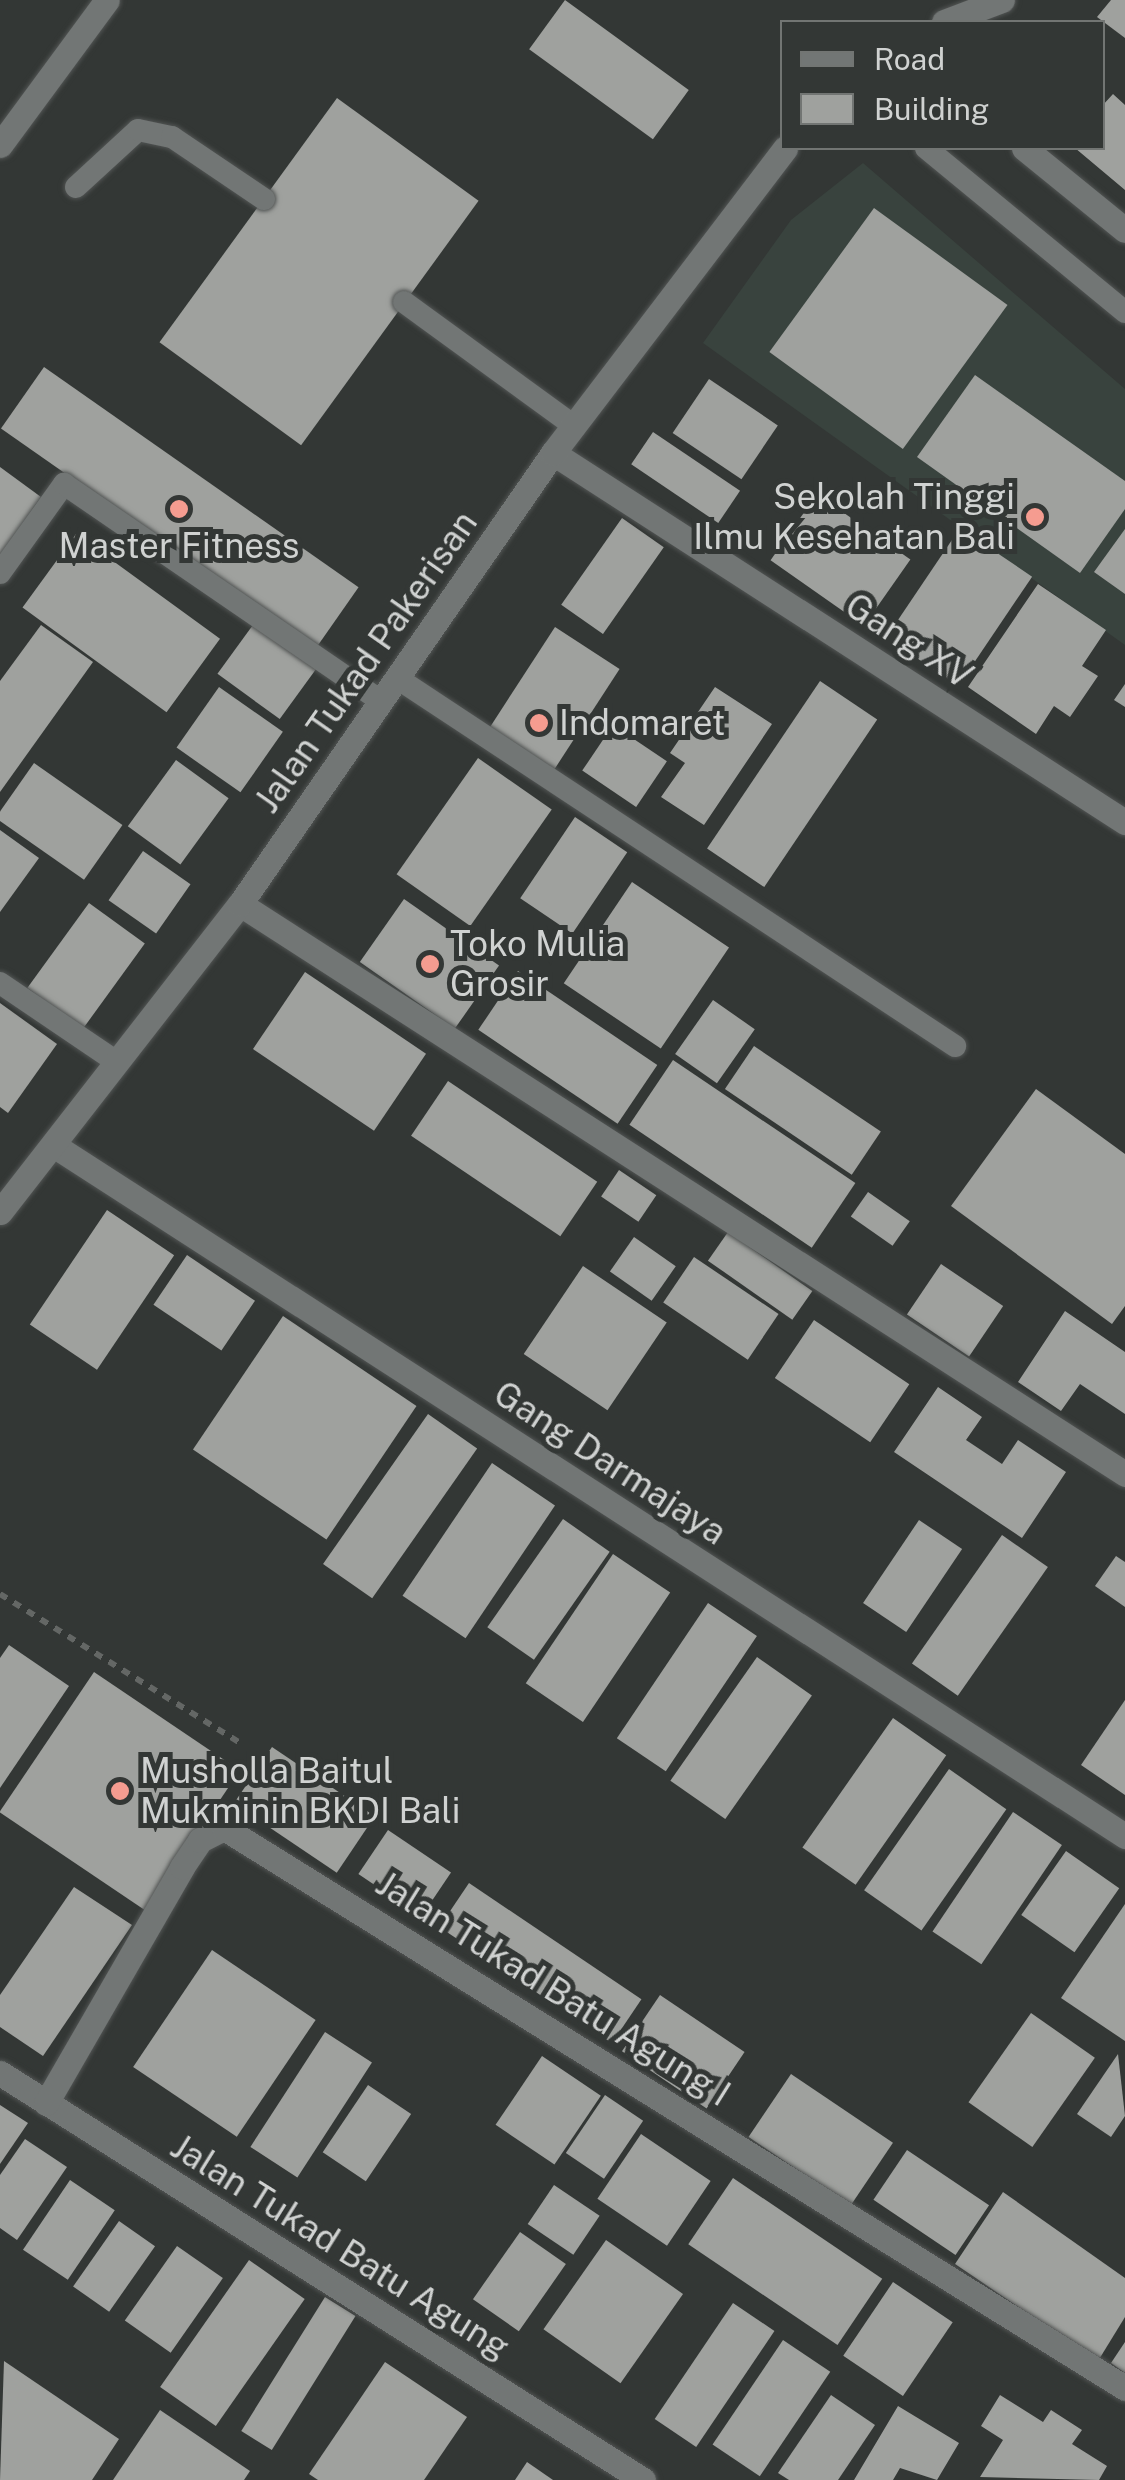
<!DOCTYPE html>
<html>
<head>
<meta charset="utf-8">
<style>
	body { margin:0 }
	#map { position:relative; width:1125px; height:2480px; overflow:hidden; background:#333735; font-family:"Public Sans",sans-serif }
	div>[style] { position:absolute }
	.built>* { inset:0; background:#39433e }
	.building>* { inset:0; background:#9fa19e; transform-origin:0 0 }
	.path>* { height:6px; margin-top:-3px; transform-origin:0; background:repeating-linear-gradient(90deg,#646765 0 8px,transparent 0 16px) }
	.roads { filter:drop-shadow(0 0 2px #515453) drop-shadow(0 0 2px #515453) }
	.lane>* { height:22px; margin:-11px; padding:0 11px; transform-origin:11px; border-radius:11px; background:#727675 }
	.street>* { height:25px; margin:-12.5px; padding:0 12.5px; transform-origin:12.5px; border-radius:12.5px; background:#727675 }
	.secondary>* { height:25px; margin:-12.5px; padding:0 12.5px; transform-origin:12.5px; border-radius:12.5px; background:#727675 }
	.dots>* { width:28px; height:28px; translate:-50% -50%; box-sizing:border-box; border:5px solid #333735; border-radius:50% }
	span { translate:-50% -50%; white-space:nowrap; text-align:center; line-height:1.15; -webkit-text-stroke:10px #333735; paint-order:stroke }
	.poi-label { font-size:35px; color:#d0d2d1 }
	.right { translate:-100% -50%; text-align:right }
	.left { translate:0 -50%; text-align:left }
	.street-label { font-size:35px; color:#d0d2d1 }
	.legend { position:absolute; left:780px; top:20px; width:325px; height:130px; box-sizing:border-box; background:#333735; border:2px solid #727573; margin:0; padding:12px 18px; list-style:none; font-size:30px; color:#d0d2d1 }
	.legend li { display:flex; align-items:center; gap:20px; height:50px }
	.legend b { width:50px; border:2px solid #727573 }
</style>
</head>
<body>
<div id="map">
	<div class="built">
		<i style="clip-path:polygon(863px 163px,1125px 389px,1125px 645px,703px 343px,791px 220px)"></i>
	</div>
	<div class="building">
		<i style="left:565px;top:0;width:153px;height:61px;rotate:36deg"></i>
		<i style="clip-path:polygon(1111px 0,1125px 0,1125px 38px,1097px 17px)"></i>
		<i style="clip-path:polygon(1113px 94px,1125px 105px,1125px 190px,1075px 148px,1102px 148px,1102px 106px)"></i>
		<i style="left:337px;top:98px;width:175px;height:302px;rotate:36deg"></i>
		<i style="left:874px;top:208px;width:165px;height:178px;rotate:36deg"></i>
		<i style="left:44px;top:367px;width:384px;height:75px;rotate:35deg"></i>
		<i style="clip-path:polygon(975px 375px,1125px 481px,1125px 509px,1080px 573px,917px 457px)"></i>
		<i style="left:709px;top:379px;width:83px;height:65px;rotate:34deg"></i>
		<i style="left:653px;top:432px;width:105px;height:39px;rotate:34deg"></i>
		<i style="clip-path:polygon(0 467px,41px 497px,0 555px)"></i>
		<i style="left:817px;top:494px;width:114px;height:81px;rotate:35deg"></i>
		<i style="left:622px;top:518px;width:51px;height:106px;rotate:35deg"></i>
		<i style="left:960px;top:528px;width:87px;height:132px;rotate:34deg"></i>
		<i style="clip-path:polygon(1125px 529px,1125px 594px,1094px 572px)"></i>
		<i style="left:76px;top:534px;width:178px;height:91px;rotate:36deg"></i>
		<i style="clip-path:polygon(1038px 584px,1106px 630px,1082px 666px,1098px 676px,1070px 717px,1054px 706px,1036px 734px,968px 687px)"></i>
		<i style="left:258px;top:618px;width:77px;height:69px;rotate:36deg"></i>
		<i style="clip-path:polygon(41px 625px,93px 662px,0 792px,0 681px)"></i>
		<i style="left:555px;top:627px;width:77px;height:121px;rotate:33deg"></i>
		<i style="left:820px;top:681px;width:69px;height:202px;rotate:34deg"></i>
		<i style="clip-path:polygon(1125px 684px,1125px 707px,1114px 700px)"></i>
		<i style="left:219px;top:687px;width:78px;height:74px;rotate:35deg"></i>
		<i style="clip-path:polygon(715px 687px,772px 724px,704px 825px,661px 797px,685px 763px,670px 753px)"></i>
		<i style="left:613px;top:725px;width:65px;height:55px;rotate:34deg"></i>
		<i style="left:478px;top:758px;width:90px;height:142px;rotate:35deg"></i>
		<i style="left:176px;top:760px;width:65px;height:82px;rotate:36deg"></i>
		<i style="left:34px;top:763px;width:108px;height:67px;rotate:35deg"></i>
		<i style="left:575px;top:817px;width:63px;height:98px;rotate:34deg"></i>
		<i style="clip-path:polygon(0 830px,39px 858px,0 912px)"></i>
		<i style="left:143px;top:851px;width:58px;height:60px;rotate:35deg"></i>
		<i style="left:632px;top:882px;width:117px;height:122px;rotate:34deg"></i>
		<i style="left:404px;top:899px;width:116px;height:77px;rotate:35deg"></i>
		<i style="left:89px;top:903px;width:69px;height:105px;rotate:36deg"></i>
		<i style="left:518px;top:971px;width:168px;height:71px;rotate:34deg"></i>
		<i style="left:305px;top:972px;width:146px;height:93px;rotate:34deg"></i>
		<i style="left:713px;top:1000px;width:51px;height:66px;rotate:35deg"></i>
		<i style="clip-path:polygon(0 1003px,57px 1044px,8px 1113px,0 1107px)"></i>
		<i style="left:754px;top:1046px;width:153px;height:52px;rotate:34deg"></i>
		<i style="left:673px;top:1060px;width:220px;height:78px;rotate:34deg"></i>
		<i style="left:448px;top:1081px;width:180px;height:66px;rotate:34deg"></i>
		<i style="clip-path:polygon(1036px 1089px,1125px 1154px,1125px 1306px,1112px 1324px,951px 1206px)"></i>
		<i style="left:619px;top:1170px;width:45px;height:32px;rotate:34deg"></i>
		<i style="left:868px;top:1192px;width:51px;height:30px;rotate:35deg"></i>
		<i style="left:107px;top:1210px;width:81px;height:138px;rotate:34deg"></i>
		<i style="left:728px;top:1232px;width:103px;height:35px;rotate:35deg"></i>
		<i style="left:634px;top:1237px;width:51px;height:42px;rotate:35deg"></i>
		<i style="left:187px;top:1255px;width:82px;height:60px;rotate:34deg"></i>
		<i style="left:694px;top:1257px;width:102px;height:55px;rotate:34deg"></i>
		<i style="left:941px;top:1264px;width:75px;height:61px;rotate:34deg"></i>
		<i style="left:583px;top:1266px;width:101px;height:106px;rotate:34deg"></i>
		<i style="clip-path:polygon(1065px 1311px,1125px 1352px,1125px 1414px,1080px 1384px,1061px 1411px,1018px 1382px)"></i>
		<i style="left:283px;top:1316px;width:161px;height:161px;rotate:34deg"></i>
		<i style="left:814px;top:1320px;width:115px;height:70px;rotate:34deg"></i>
		<i style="clip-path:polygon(938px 1387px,982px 1417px,966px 1440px,1002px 1464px,1018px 1440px,1066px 1472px,1022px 1538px,894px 1452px)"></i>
		<i style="left:428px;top:1414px;width:60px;height:183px;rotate:35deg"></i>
		<i style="left:492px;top:1463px;width:76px;height:160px;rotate:34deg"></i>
		<i style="left:563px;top:1519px;width:57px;height:132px;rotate:35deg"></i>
		<i style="left:919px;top:1520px;width:52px;height:100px;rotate:34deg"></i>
		<i style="left:1002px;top:1535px;width:56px;height:157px;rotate:35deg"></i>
		<i style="left:613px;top:1554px;width:69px;height:156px;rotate:34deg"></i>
		<i style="clip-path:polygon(1116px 1556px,1125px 1562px,1125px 1607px,1095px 1586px)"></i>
		<i style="left:708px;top:1603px;width:59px;height:163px;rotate:34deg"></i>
		<i style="clip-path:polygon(9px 1645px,69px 1686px,0 1788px,0 1658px)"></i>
		<i style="left:757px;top:1657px;width:67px;height:151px;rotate:35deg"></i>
		<i style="left:94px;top:1672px;width:176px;height:169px;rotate:34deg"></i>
		<i style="clip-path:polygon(1125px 1700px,1125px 1795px,1081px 1765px)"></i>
		<i style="left:893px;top:1718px;width:65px;height:158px;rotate:35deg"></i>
		<i style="left:272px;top:1747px;width:124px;height:68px;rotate:34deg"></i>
		<i style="left:949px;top:1769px;width:70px;height:148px;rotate:35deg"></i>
		<i style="left:1013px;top:1812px;width:59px;height:144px;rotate:34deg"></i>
		<i style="left:388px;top:1830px;width:76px;height:53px;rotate:34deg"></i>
		<i style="left:1066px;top:1851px;width:65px;height:78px;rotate:35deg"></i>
		<i style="left:469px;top:1883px;width:208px;height:53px;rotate:34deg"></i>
		<i style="clip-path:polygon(74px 1887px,132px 1925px,43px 2056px,0 2027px,0 1995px)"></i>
		<i style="clip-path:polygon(1125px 1904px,1125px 2041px,1061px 1998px)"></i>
		<i style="left:212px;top:1950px;width:125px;height:141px;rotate:34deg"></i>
		<i style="left:660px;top:1995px;width:102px;height:68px;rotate:34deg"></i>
		<i style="left:1031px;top:2013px;width:78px;height:109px;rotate:35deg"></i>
		<i style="left:325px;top:2032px;width:56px;height:137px;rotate:33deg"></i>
		<i style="clip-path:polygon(1118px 2054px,1125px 2116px,1111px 2137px,1077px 2114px)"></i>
		<i style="left:542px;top:2056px;width:71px;height:83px;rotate:34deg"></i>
		<i style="left:791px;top:2074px;width:123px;height:76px;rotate:34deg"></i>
		<i style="left:368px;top:2085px;width:52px;height:81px;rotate:34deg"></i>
		<i style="left:605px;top:2095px;width:46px;height:70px;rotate:34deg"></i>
		<i style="clip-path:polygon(0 2105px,28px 2123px,0 2164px)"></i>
		<i style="left:641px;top:2134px;width:84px;height:78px;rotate:34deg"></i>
		<i style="clip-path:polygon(25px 2139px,67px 2167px,17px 2240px,0 2228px,0 2175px)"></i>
		<i style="left:907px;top:2150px;width:99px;height:60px;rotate:34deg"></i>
		<i style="left:733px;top:2178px;width:180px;height:80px;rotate:34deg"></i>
		<i style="left:70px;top:2180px;width:54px;height:84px;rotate:34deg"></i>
		<i style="left:554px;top:2185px;width:55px;height:47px;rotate:34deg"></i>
		<i style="clip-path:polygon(1003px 2192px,1125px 2278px,1125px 2317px,1098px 2361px,955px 2264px)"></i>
		<i style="left:119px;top:2221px;width:44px;height:80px;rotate:35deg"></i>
		<i style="left:520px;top:2232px;width:56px;height:82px;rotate:35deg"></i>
		<i style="left:606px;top:2240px;width:94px;height:109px;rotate:35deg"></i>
		<i style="left:177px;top:2246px;width:56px;height:91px;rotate:35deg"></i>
		<i style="left:249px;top:2260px;width:68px;height:155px;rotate:35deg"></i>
		<i style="left:893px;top:2282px;width:72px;height:89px;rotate:34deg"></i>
		<i style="left:325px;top:2297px;width:36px;height:158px;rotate:32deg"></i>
		<i style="left:733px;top:2303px;width:50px;height:140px;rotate:34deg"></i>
		<i style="left:783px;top:2340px;width:57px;height:126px;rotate:34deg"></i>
		<i style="clip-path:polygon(1125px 2342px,1125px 2373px,1111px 2363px)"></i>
		<i style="clip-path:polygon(4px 2361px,119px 2439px,92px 2480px,0 2480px)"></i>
		<i style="clip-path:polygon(385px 2362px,467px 2417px,424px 2480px,318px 2480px,309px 2474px)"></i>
		<i style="clip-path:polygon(831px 2395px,875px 2425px,838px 2480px,789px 2480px,778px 2473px)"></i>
		<i style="clip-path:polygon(1000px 2395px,1043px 2422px,1051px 2410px,1082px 2430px,1072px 2444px,1107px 2466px,1099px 2480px,980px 2477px,1003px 2440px,981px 2426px)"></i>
		<i style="clip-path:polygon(898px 2406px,959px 2443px,937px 2480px,900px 2468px,893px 2480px,854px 2480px)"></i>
		<i style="clip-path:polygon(160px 2410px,250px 2471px,244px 2480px,113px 2480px)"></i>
		<i style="clip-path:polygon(527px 2462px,553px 2480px,515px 2480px)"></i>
	</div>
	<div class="path">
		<i style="left:0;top:1594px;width:287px;rotate:31.8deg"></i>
	</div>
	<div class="roads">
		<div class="lane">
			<i style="left:926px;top:148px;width:258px;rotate:39.5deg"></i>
			<i style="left:76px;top:187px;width:84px;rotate:-42.6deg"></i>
			<i style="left:138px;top:130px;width:35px;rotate:12deg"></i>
			<i style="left:172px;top:137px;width:111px;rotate:34deg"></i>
			<i style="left:404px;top:302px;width:210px;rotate:36.1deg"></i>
			<i style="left:0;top:573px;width:110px;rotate:-54.3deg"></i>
			<i style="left:64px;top:484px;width:386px;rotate:34.4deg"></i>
			<i style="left:400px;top:680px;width:665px;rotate:33.4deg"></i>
			<i style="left:0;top:983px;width:139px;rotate:34.1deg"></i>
		</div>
		<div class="street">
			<i style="left:0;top:145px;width:180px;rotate:-53.6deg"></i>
			<i style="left:1024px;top:148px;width:130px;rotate:39.1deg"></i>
			<i style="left:553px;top:453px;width:681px;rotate:32.83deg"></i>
			<i style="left:240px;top:904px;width:1053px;rotate:32.78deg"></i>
			<i style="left:58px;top:1148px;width:1270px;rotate:32.81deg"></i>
			<i style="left:0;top:2073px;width:761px;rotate:32.33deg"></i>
			<i style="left:46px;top:2103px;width:272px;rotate:-60deg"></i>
			<i style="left:182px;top:1867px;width:32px;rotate:-56deg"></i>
			<i style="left:200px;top:1840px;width:27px;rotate:-27deg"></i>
			<i style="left:224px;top:1828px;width:1061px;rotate:31.86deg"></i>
		</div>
		<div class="secondary">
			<i style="left:944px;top:22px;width:62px;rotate:-20.8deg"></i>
			<i style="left:0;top:1212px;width:390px;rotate:-52.1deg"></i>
			<i style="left:240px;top:904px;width:549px;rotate:-55.24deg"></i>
			<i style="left:553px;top:453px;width:383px;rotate:-52.7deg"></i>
		</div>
	</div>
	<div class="dots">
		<i style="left:179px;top:509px;background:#f59c90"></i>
		<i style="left:1035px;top:517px;background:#f59c90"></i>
		<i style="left:539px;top:723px;background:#f59c90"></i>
		<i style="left:430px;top:964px;background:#f59c90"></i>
		<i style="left:120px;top:1791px;background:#f59c90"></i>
	</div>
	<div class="poi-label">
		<span class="right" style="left:1015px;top:517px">Sekolah Tinggi<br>Ilmu Kesehatan Bali</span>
		<span style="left:179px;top:546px">Master Fitness</span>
		<span class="left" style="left:559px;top:723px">Indomaret</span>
		<span class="left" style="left:450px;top:964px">Toko Mulia<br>Grosir</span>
		<span class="left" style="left:140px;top:1791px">Musholla Baitul<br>Mukminin BKDI Bali</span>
	</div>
	<div class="street-label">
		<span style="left:909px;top:641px;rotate:33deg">Gang XV</span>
		<span style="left:366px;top:662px;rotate:-55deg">Jalan Tukad Pakerisan</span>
		<span style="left:610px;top:1463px;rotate:33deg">Gang Darmajaya</span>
		<span style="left:553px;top:1989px;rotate:32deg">Jalan Tukad Batu Agung I</span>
		<span style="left:340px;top:2247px;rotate:32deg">Jalan Tukad Batu Agung</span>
	</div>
	<ul class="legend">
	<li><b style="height:12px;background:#727675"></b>Road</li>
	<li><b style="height:28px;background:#9fa19e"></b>Building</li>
	</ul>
</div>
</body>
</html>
